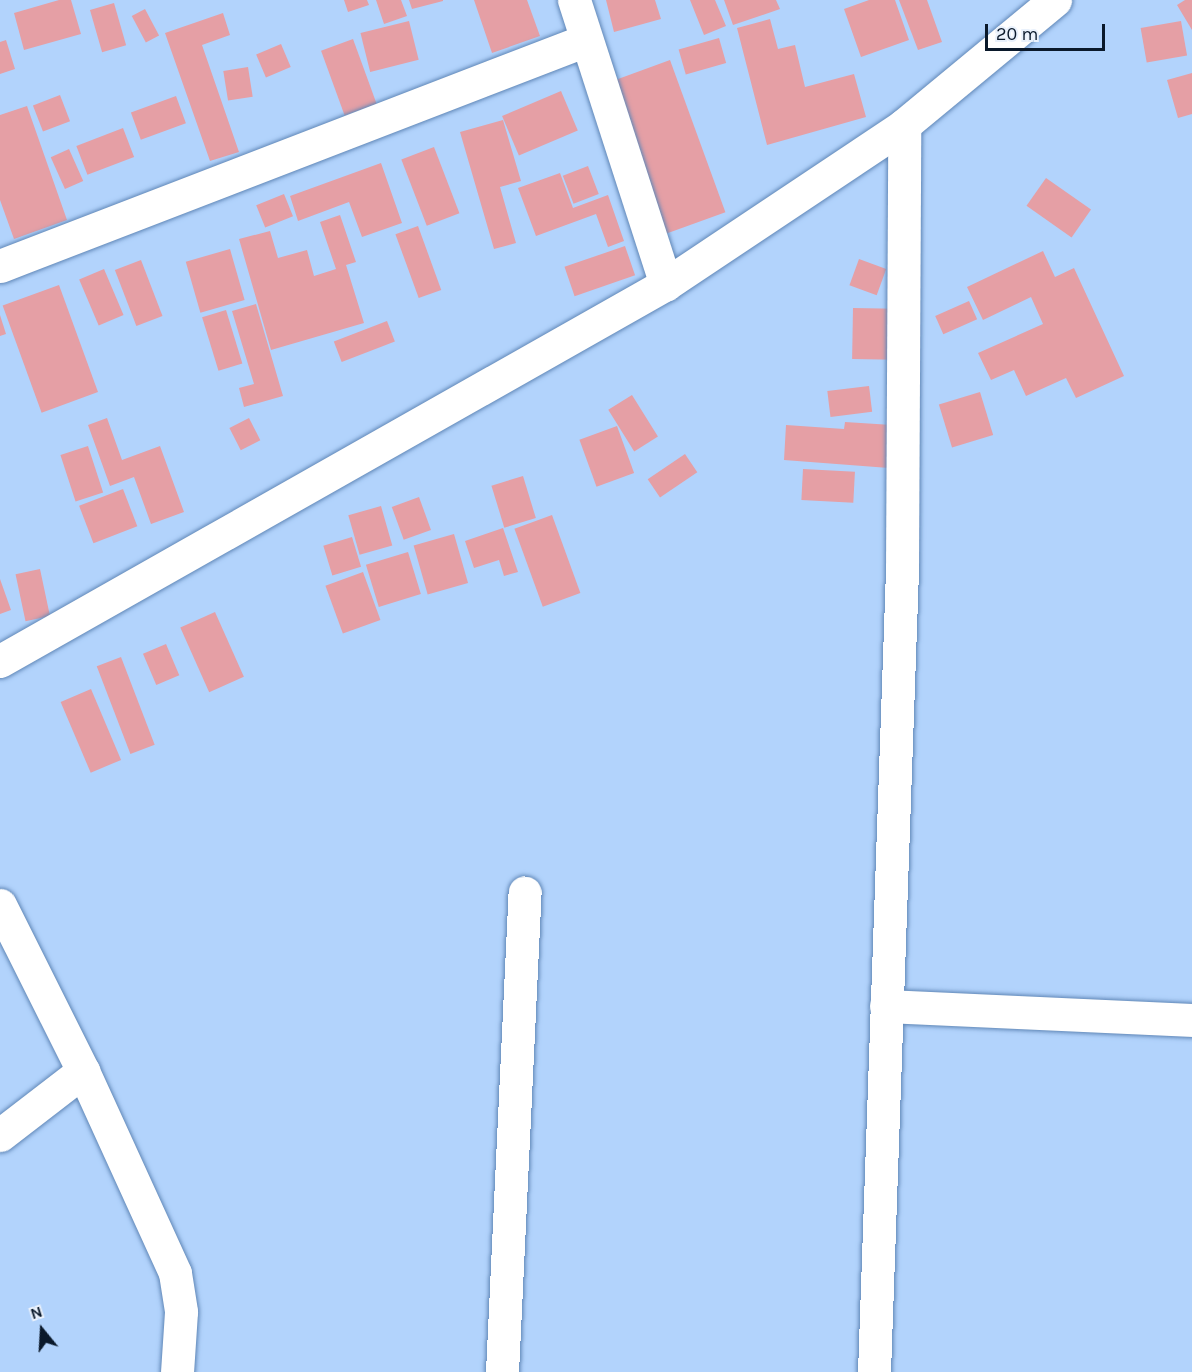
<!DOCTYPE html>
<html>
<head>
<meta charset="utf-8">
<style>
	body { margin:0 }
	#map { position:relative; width:1192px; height:1372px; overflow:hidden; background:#b2d3fc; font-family:Karla,sans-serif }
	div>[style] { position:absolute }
	.building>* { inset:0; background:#e59fa5; transform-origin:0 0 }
	.roads { filter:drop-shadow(0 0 2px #6087b7) drop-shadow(0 0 2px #6087b7) }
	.minor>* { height:33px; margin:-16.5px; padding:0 16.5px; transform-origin:16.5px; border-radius:16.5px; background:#fff }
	span { translate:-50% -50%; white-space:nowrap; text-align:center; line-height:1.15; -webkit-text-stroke:4.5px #e9f1fc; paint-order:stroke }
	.north { position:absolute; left:12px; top:1300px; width:60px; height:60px; -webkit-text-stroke:4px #e9f1fc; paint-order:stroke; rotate:342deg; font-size:16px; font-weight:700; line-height:24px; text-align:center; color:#0a192b }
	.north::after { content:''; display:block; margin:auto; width:21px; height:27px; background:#0a192b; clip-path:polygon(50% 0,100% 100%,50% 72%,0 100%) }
	.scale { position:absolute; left:985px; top:24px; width:120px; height:27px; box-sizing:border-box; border:3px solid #0a192b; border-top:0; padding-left:8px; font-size:18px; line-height:21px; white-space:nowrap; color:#0a192b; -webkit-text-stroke:4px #e9f1fc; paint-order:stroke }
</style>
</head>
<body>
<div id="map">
	<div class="building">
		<i style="clip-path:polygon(59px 0,71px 0,81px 34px,24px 50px,14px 13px)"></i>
		<i style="clip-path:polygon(344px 0,367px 0,369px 5px,348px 12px)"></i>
		<i style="clip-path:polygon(376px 0,401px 0,407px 16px,384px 24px)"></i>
		<i style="clip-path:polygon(409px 0,443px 0,443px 1px,412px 9px)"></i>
		<i style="clip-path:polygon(474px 0,527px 0,540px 36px,492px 53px)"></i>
		<i style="clip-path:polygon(606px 0,655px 0,661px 19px,614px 32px)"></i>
		<i style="clip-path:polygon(690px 0,715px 0,726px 26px,704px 35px)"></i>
		<i style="clip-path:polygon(724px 0,776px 0,780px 9px,733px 25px)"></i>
		<i style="clip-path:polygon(869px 0,895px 0,909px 40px,861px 57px,844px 9px)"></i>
		<i style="clip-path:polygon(899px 0,927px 0,942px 42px,918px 50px)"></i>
		<i style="clip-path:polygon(1185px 0,1192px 0,1192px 30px,1177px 5px)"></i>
		<i style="left:114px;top:3px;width:44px;height:25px;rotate:74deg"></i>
		<i style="left:145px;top:9px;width:30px;height:15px;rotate:62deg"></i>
		<i style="clip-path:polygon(223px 13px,230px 35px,202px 45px,239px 152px,210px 161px,165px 33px)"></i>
		<i style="clip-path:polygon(770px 19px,778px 49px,795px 45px,805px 87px,854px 74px,866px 117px,767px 145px,737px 28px)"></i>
		<i style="left:409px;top:21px;width:40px;height:50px;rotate:76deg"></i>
		<i style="left:1181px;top:21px;width:35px;height:41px;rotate:80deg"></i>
		<i style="left:719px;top:38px;width:26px;height:42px;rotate:74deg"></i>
		<i style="left:353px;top:39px;width:69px;height:34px;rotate:70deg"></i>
		<i style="clip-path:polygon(6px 40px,15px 69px,0 74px,0 42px)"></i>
		<i style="left:281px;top:44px;width:25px;height:27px;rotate:67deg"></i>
		<i style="left:670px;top:60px;width:162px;height:64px;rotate:70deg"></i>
		<i style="left:248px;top:67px;width:30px;height:25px;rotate:81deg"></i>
		<i style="clip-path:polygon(1192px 73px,1192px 114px,1178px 118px,1167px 80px)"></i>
		<i style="left:561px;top:91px;width:43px;height:64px;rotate:67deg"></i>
		<i style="left:60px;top:95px;width:28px;height:29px;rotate:69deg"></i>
		<i style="left:176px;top:96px;width:29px;height:48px;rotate:70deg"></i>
		<i style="clip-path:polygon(27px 106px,67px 220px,14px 239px,0 200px,0 115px)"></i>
		<i style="clip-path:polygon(503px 120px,521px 181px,500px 187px,516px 243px,494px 249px,460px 132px)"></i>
		<i style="left:123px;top:128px;width:31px;height:50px;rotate:69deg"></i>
		<i style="left:434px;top:147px;width:71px;height:35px;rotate:69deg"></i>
		<i style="left:69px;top:149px;width:35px;height:20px;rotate:66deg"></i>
		<i style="clip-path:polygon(381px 163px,402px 223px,362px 237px,349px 202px,298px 221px,290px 196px)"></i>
		<i style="left:588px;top:166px;width:30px;height:27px;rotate:69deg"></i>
		<i style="clip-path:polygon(560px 173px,573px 208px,608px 195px,624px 241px,608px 247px,596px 214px,536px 236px,518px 188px)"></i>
		<i style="left:1046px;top:178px;width:55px;height:34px;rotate:35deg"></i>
		<i style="left:284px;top:194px;width:24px;height:30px;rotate:68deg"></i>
		<i style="clip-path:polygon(340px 215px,356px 262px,346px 265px,364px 323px,271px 350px,239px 239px,270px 231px,278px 258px,307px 250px,314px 276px,336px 269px,320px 222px)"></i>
		<i style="left:418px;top:226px;width:68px;height:24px;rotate:70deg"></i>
		<i style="left:625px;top:246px;width:31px;height:64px;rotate:71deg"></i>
		<i style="left:230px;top:249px;width:53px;height:46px;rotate:74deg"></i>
		<i style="clip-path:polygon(1043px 251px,1055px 277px,1074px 268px,1124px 376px,1076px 398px,1066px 378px,1026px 396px,1014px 370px,991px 380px,978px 353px,1043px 324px,1031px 297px,983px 320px,967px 287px)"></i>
		<i style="left:859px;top:259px;width:29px;height:28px;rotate:20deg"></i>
		<i style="left:141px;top:260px;width:60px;height:28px;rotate:69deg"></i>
		<i style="left:104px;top:269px;width:50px;height:27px;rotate:67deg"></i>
		<i style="left:59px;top:285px;width:114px;height:60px;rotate:70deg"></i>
		<i style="left:969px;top:301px;width:20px;height:37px;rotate:66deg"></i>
		<i style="clip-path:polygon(256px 304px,283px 396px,244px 407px,239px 388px,254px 384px,232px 311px)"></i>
		<i style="left:853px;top:308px;width:43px;height:51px;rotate:1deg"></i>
		<i style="left:226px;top:310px;width:56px;height:25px;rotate:73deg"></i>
		<i style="clip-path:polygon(0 315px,6px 334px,0 336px)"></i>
		<i style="left:387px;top:321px;width:22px;height:57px;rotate:69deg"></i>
		<i style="left:869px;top:386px;width:26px;height:42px;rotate:83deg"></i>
		<i style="left:980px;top:392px;width:45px;height:43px;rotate:73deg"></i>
		<i style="left:632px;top:395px;width:49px;height:28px;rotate:58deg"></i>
		<i style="clip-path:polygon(107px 418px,122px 460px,160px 446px,184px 512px,151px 524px,134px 477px,110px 486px,88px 425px)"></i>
		<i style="left:249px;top:418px;width:25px;height:22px;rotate:63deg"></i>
		<i style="clip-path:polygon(845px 422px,892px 425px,889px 468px,784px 460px,786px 425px,844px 429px)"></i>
		<i style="left:617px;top:426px;width:50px;height:40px;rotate:70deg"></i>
		<i style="left:88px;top:446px;width:49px;height:29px;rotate:72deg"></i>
		<i style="left:685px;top:454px;width:22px;height:45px;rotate:56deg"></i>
		<i style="left:803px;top:469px;width:52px;height:31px;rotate:3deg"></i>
		<i style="left:523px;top:476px;width:44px;height:33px;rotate:73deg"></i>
		<i style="left:123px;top:489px;width:40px;height:47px;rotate:69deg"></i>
		<i style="left:419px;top:497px;width:35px;height:29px;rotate:70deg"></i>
		<i style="left:381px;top:506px;width:41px;height:34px;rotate:74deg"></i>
		<i style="left:552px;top:515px;width:83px;height:40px;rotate:70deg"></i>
		<i style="clip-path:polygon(503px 528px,518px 572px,504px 576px,499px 560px,474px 568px,465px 541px)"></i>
		<i style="left:454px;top:534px;width:51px;height:42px;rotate:74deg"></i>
		<i style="left:352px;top:537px;width:31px;height:30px;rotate:73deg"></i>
		<i style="left:408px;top:552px;width:44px;height:44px;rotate:73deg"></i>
		<i style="left:40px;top:569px;width:48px;height:25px;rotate:78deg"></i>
		<i style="left:363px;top:572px;width:51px;height:40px;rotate:70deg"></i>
		<i style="clip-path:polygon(0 579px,11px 610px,0 614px)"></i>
		<i style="left:215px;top:612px;width:71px;height:38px;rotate:66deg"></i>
		<i style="left:166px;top:644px;width:34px;height:25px;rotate:67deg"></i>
		<i style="left:121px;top:657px;width:94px;height:26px;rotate:69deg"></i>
		<i style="left:91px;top:689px;width:77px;height:33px;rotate:67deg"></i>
	</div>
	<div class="roads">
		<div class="minor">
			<i style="left:574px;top:0;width:299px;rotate:72.1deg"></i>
			<i style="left:0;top:266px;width:628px;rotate:-21.09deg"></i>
			<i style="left:0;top:661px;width:765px;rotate:-29.51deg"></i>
			<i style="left:666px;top:284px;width:286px;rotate:-33.7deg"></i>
			<i style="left:904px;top:125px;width:196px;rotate:-39.6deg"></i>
			<i style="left:0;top:905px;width:186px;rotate:63.4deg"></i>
			<i style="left:83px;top:1071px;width:222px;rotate:65.5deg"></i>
			<i style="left:175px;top:1273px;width:39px;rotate:81deg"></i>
			<i style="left:181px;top:1312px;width:60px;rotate:93.8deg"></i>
			<i style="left:886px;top:1006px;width:306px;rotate:2.6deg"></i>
			<i style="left:0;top:1135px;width:105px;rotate:-37.6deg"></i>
			<i style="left:502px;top:1372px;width:480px;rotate:-87.3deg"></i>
			<i style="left:874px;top:1372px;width:803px;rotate:-88deg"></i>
			<i style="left:902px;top:569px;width:444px;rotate:-89.7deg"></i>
		</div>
	</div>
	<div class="north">N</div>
	<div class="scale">20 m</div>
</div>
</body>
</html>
